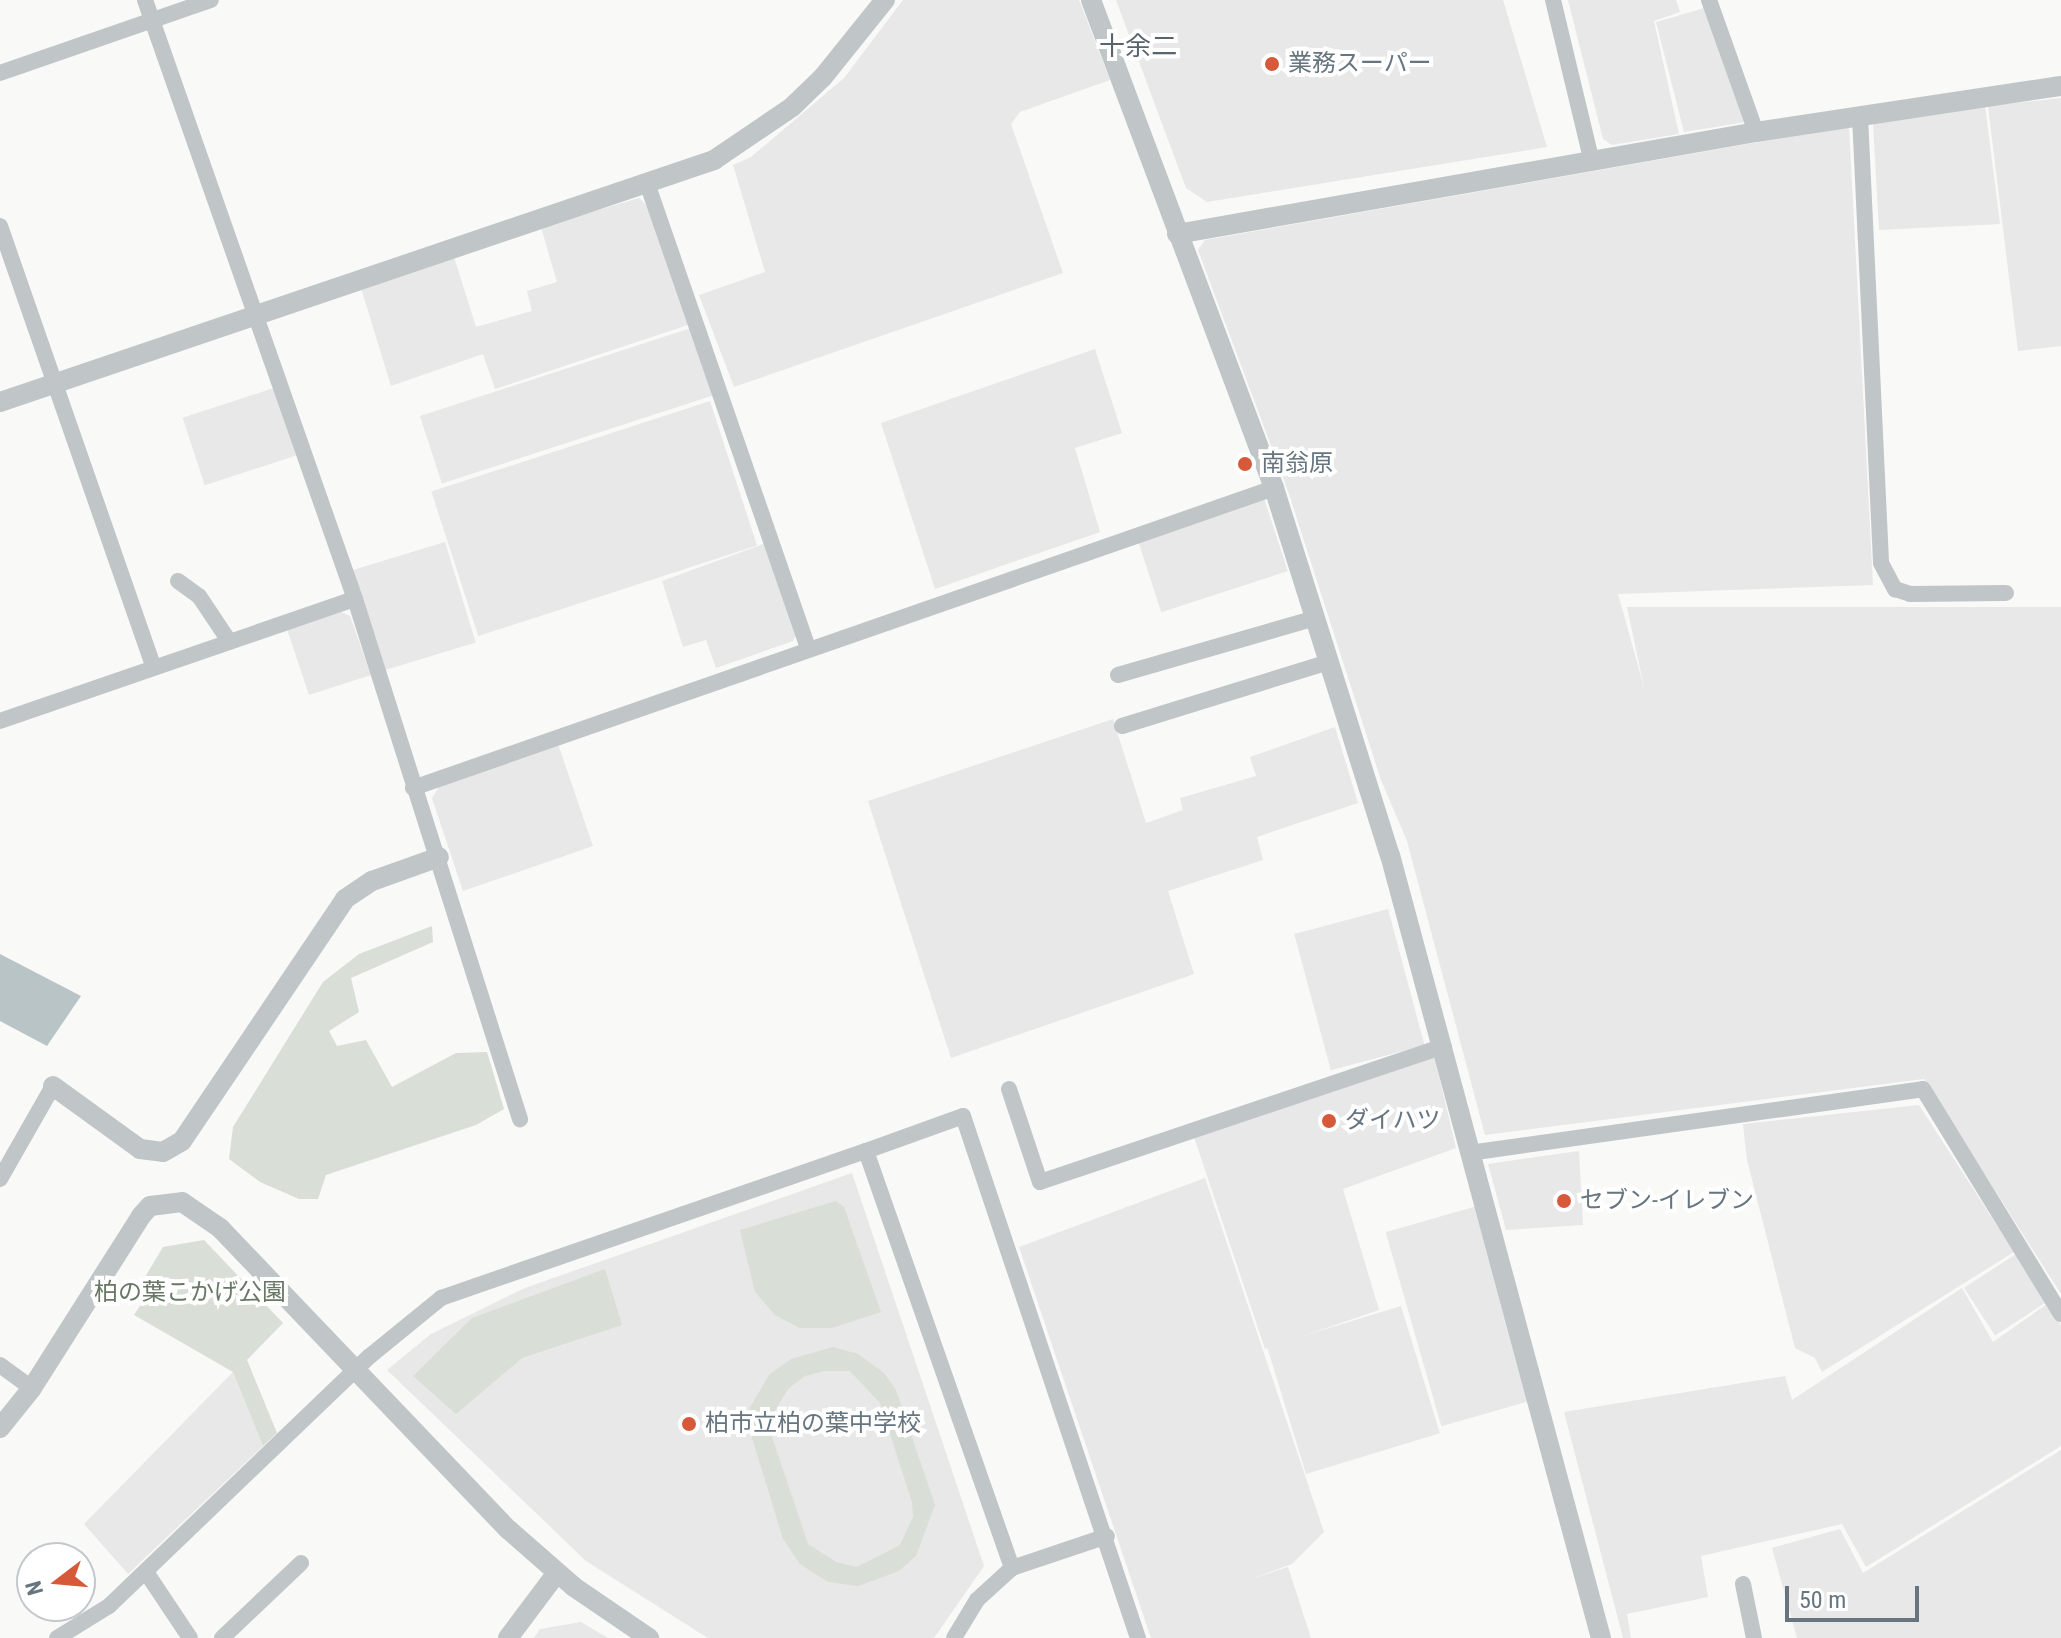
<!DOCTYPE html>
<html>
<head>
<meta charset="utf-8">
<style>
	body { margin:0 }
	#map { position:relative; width:2061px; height:1638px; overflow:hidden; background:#f9f9f7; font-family:"Roboto Condensed","Noto Sans JP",sans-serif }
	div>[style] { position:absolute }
	.built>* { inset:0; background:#e7e8e7; transform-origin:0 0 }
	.green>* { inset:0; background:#d9ded6 }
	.water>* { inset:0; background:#b9c4c7 }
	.minor>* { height:16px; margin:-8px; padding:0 8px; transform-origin:8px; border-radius:8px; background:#c0c5c8 }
	.tertiary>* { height:20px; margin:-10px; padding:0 10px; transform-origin:10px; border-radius:10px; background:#c0c5c8 }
	.dots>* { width:22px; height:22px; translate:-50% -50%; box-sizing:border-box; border:4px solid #fff; border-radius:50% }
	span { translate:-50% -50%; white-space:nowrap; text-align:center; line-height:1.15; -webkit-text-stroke:8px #fff; paint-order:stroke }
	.poi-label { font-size:24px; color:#66757f }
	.left { translate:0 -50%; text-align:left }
	.park-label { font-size:24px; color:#687865 }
	.neighbourhood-label { font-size:26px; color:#58636b }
	.north { position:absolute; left:16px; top:1542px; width:80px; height:80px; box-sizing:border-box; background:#fff; border:2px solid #c2c8cc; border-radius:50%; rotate:254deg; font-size:22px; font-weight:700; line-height:32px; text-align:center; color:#66757f }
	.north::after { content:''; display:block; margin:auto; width:28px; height:36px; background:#d6593a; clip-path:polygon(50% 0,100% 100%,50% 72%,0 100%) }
	.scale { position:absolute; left:1785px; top:1586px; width:134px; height:36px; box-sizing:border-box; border:4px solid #66757f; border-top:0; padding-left:10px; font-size:24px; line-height:28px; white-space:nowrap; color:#66757f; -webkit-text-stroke:6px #fff; paint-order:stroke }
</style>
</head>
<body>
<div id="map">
	<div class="built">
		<i style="clip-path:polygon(903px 0,1079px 0,1110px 80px,1020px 112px,1011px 124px,1063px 273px,734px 387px,699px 295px,765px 272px,733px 165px,751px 157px,844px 78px)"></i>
		<i style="clip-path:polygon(1116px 0,1503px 0,1547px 147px,1207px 202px,1186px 188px)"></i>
		<i style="clip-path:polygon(1568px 0,1676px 0,1680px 12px,1654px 21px,1679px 134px,1612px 145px,1603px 139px)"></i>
		<i style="clip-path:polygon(1708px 7px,1746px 122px,1684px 132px,1656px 22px)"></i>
		<i style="clip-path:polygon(2061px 98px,2061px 346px,2018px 351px,1988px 106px)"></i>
		<i style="clip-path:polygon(1985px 106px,2000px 224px,1879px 230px,1873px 124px)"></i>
		<i style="clip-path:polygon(1849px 126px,1873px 585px,1618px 594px,1644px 687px,1627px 607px,2061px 607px,2061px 1294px,1924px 1079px,1485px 1135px,1407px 841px,1381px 780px,1288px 491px,1198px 250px,1205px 240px)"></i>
		<i style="clip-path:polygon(639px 198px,652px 211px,691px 324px,495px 389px,483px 354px,391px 386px,361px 288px,454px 257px,476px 327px,532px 311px,527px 291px,557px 282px,541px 227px)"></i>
		<i style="left:691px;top:328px;width:71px;height:285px;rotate:72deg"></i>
		<i style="clip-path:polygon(1095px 349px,1122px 433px,1075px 448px,1100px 532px,935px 589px,881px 423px)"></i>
		<i style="left:274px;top:388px;width:71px;height:96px;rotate:72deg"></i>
		<i style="left:710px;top:401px;width:152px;height:293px;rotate:72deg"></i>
		<i style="left:1263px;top:495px;width:80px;height:133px;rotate:72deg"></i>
		<i style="left:445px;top:542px;width:105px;height:97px;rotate:73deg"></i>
		<i style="clip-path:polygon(769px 542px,799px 630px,793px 641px,716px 668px,706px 640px,683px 647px,662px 581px)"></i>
		<i style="clip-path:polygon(341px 612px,350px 616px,371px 675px,309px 695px,287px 629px)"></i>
		<i style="clip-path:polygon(1113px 719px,1146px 823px,1183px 810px,1180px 798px,1256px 776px,1250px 757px,1335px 727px,1358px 803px,1257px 837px,1263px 860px,1168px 891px,1194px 974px,951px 1058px,868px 801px)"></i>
		<i style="clip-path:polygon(558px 744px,593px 846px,463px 891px,432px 798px,440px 785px)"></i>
		<i style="left:1388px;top:909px;width:141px;height:97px;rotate:75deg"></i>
		<i style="clip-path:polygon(1434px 1055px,1456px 1148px,1343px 1189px,1379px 1310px,1265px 1349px,1194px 1137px)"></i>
		<i style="clip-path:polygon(1919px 1105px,2014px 1252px,1822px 1372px,1815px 1358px,1795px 1348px,1747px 1160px,1743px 1124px)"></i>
		<i style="clip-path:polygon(1579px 1151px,1583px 1225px,1506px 1230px,1488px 1164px)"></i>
		<i style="clip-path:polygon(852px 1173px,984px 1566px,934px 1638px,708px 1638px,586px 1561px,387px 1370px,431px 1334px,525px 1288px)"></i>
		<i style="clip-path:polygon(1205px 1178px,1324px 1532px,1292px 1564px,1248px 1580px,1288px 1567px,1311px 1638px,1151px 1638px,1019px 1247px)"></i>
		<i style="left:1477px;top:1206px;width:202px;height:95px;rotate:74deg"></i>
		<i style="left:2016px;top:1254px;width:57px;height:62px;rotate:57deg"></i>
		<i style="clip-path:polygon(1962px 1288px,1993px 1342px,2047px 1304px,2061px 1325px,2061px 1446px,1866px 1567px,1842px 1524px,1701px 1556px,1708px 1597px,1627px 1614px,1631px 1638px,1623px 1638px,1564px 1412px,1785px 1376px,1792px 1400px)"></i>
		<i style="left:1401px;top:1306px;width:133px;height:140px;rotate:73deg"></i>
		<i style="clip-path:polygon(233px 1372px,263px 1446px,128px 1574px,84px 1524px)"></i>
		<i style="clip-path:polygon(2061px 1450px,2061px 1638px,1797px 1638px,1772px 1548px,1840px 1529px,1863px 1573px)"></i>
		<i style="clip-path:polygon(581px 1622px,608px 1638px,534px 1638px,540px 1629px)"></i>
	</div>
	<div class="green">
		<i style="clip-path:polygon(432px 926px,433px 942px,351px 978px,359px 1012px,329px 1031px,337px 1046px,366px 1040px,392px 1087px,456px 1053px,487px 1052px,504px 1109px,476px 1125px,326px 1175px,318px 1199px,299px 1199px,260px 1182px,229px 1159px,233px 1127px,323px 982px,359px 954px)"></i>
		<i style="clip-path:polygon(836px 1201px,844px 1207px,881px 1312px,832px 1328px,800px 1328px,775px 1315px,755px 1292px,740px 1230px)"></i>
		<i style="clip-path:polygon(204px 1240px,283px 1323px,247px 1360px,277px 1433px,263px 1446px,233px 1372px,134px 1315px,142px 1303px,133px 1297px,163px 1247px)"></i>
		<i style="clip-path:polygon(605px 1269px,622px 1325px,522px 1358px,456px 1414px,413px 1376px,472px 1318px)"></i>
		<i style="clip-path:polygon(evenodd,833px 1347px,858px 1354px,884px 1373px,896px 1390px,935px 1505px,916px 1556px,899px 1571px,858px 1586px,828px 1582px,800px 1564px,783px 1539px,750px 1431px,749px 1409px,769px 1375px,791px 1359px,833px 1347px,825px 1371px,850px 1371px,880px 1403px,912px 1502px,913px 1517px,900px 1545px,857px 1567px,836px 1562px,808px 1544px,772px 1437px,770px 1419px,788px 1389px,805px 1376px,825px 1371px)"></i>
	</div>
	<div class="water">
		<i style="clip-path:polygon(0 954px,81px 996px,47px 1046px,0 1021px)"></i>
	</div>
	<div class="minor">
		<i style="left:145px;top:0;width:635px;rotate:70.68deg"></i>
		<i style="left:355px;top:599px;width:546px;rotate:72.4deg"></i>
		<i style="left:1553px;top:0;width:167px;rotate:76.5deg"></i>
		<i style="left:1709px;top:0;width:140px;rotate:70.4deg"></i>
		<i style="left:0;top:73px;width:223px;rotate:-19.1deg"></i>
		<i style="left:1860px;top:116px;width:447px;rotate:87.3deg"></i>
		<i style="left:1881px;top:563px;width:30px;rotate:62deg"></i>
		<i style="left:1895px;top:589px;width:16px;rotate:18deg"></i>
		<i style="left:1910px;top:594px;width:96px;rotate:-0.6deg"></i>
		<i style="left:647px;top:183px;width:493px;rotate:70.9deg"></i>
		<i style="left:0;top:226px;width:466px;rotate:70.8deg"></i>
		<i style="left:178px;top:581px;width:26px;rotate:36deg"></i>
		<i style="left:199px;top:596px;width:54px;rotate:56.3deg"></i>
		<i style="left:1118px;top:675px;width:205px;rotate:-16.1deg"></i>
		<i style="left:0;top:721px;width:375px;rotate:-19deg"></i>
		<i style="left:1122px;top:726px;width:217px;rotate:-17.2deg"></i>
		<i style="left:413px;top:788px;width:912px;rotate:-19.21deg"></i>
		<i style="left:1009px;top:1089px;width:98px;rotate:71.6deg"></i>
		<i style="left:1040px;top:1182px;width:426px;rotate:-18.6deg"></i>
		<i style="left:866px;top:1151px;width:103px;rotate:-19.8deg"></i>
		<i style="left:963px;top:1116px;width:551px;rotate:71.47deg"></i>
		<i style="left:1469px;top:1153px;width:458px;rotate:-8deg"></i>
		<i style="left:1923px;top:1089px;width:264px;rotate:58.5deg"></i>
		<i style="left:0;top:1179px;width:107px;rotate:-60.3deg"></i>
		<i style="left:0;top:1365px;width:39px;rotate:36deg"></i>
		<i style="left:1012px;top:1568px;width:100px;rotate:-18.6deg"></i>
		<i style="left:146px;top:1572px;width:79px;rotate:56.3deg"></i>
		<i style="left:1743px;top:1584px;width:55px;rotate:78.5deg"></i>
		<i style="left:57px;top:1638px;width:61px;rotate:-31.6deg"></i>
		<i style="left:109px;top:1606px;width:361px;rotate:-43.8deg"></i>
		<i style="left:370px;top:1356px;width:92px;rotate:-39.2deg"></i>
		<i style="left:441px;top:1298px;width:450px;rotate:-19.1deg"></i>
		<i style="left:866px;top:1151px;width:442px;rotate:70.7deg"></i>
		<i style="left:1012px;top:1568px;width:47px;rotate:137.6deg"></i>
		<i style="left:977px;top:1600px;width:44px;rotate:121.2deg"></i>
		<i style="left:222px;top:1638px;width:109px;rotate:-43.5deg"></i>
	</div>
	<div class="tertiary">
		<i style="left:1091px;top:0;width:521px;rotate:69.44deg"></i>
		<i style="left:1274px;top:488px;width:385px;rotate:72.5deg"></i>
		<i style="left:1390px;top:855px;width:811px;rotate:74.92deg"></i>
		<i style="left:1177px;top:234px;width:588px;rotate:-9.99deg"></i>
		<i style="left:1756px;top:132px;width:308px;rotate:-8.6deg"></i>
		<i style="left:0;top:402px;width:754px;rotate:-18.72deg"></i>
		<i style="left:714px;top:160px;width:94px;rotate:-34.2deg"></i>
		<i style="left:792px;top:107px;width:43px;rotate:-44.1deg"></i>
		<i style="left:823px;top:77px;width:99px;rotate:-51.2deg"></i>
		<i style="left:53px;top:1086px;width:107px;rotate:35.9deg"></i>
		<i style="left:140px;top:1149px;width:23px;rotate:7deg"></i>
		<i style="left:163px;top:1152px;width:22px;rotate:-30deg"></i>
		<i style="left:182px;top:1141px;width:292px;rotate:-56deg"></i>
		<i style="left:345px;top:899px;width:32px;rotate:-34deg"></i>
		<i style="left:372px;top:881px;width:71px;rotate:-19.7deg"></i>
		<i style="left:0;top:1428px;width:51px;rotate:-51.3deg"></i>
		<i style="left:32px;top:1388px;width:204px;rotate:-57.6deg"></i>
		<i style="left:141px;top:1216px;width:13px;rotate:-48deg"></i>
		<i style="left:150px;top:1206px;width:32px;rotate:-7deg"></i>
		<i style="left:182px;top:1202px;width:46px;rotate:34.4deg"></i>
		<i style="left:220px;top:1228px;width:418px;rotate:46.3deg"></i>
		<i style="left:509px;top:1530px;width:86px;rotate:41.2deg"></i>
		<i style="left:574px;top:1587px;width:91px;rotate:34.2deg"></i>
		<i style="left:508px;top:1638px;width:80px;rotate:-53.1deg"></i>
	</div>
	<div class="dots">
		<i style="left:1272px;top:64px;background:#d6593a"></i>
		<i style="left:1245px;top:464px;background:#d6593a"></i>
		<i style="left:1329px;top:1121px;background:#d6593a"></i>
		<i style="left:1564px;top:1201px;background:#d6593a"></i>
		<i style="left:689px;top:1424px;background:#d6593a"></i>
	</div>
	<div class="poi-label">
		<span class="left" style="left:1288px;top:64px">業務スーパー</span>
		<span class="left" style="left:1261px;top:464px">南翁原</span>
		<span class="left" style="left:1345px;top:1121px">ダイハツ</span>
		<span class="left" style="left:1580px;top:1201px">セブン-イレブン</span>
		<span class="left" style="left:705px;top:1424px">柏市立柏の葉中学校</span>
	</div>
	<div class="park-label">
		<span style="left:190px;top:1293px">柏の葉こかげ公園</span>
	</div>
	<div class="neighbourhood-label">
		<span style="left:1138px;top:47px">十余二</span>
	</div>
	<div class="north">N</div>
	<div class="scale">50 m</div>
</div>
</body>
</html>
